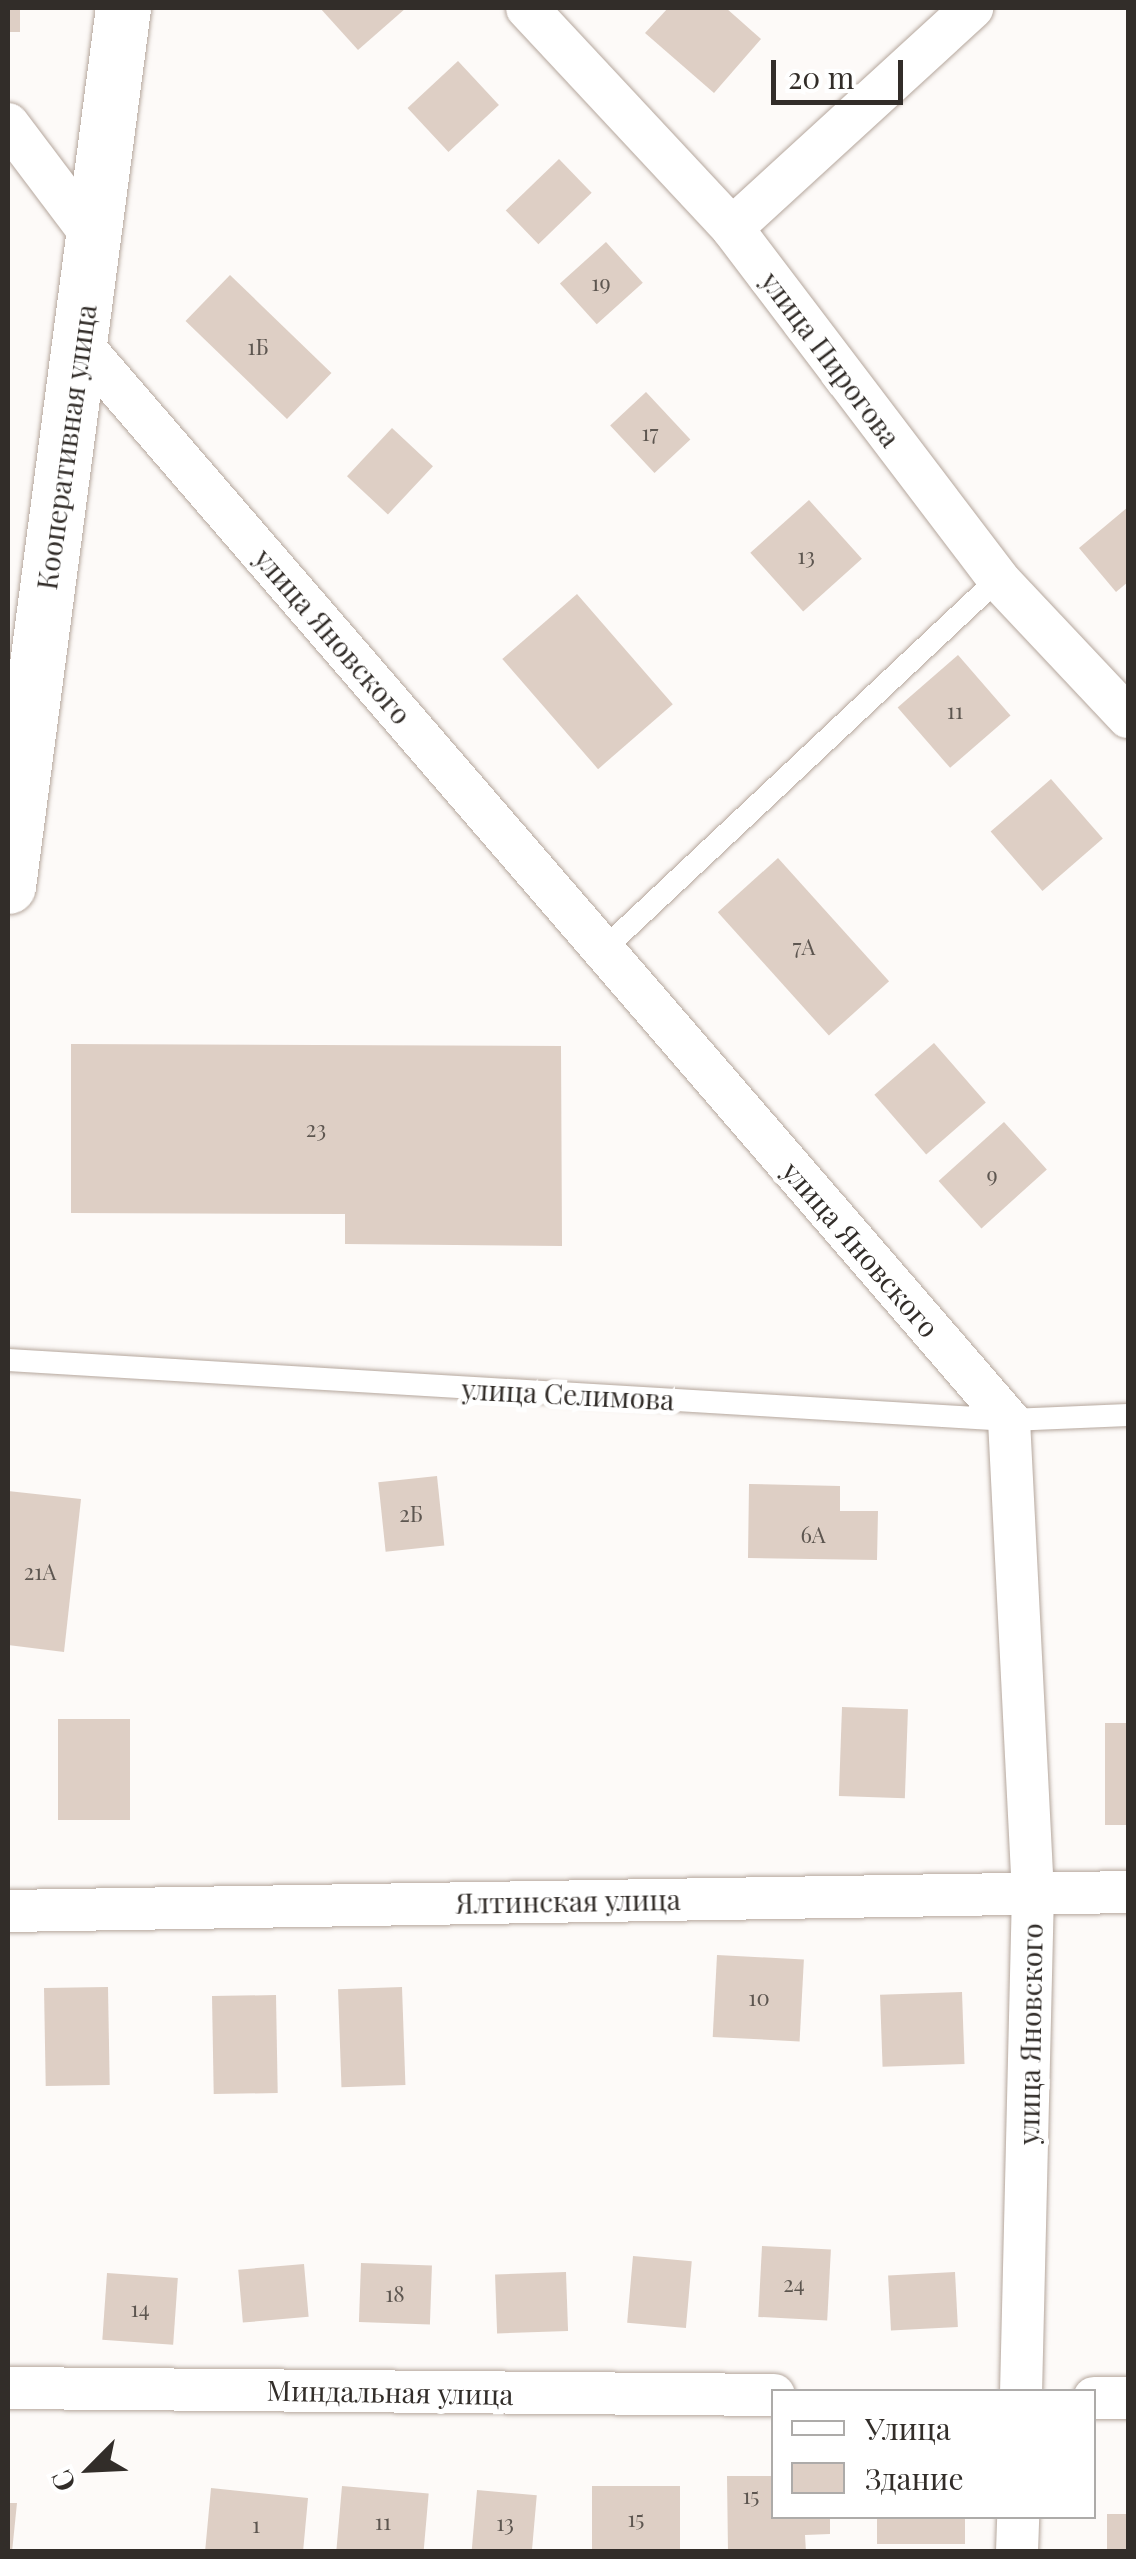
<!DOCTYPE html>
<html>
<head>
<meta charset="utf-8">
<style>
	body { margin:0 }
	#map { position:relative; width:1136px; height:2559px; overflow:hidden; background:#fdfaf8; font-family:"Playfair Display",serif }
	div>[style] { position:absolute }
	.building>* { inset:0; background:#decfc5; transform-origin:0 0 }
	.roads { filter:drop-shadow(0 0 2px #b5a79d) drop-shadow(0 0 2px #b5a79d) }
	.service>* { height:22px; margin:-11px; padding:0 11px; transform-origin:11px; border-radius:11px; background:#fff }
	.minor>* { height:42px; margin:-21px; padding:0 21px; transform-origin:21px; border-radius:21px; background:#fff }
	.tertiary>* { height:55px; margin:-27.5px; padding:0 27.5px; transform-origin:27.5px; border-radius:27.5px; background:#fff }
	span { translate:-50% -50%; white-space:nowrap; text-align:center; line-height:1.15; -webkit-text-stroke:10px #fff; paint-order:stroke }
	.number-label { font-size:22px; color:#5d5650 }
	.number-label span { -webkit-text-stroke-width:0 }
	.street-label { font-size:28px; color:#322d29 }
	.frame { position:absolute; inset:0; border:10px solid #322d29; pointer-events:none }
	.legend { position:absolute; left:771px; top:2389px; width:325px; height:130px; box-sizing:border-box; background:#fff; border:2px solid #adaba9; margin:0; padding:12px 18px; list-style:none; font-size:30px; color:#322d29 }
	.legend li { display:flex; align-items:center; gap:20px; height:50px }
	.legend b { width:50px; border:2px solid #adaba9 }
	.north { position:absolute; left:40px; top:2419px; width:100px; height:100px; -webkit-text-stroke:8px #fff; paint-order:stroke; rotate:246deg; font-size:28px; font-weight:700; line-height:40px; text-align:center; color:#322d29 }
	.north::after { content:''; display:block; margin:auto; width:35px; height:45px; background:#322d29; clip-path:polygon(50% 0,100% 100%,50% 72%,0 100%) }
	.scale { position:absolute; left:771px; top:60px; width:132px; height:45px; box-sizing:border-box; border:5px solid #322d29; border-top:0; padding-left:12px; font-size:30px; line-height:35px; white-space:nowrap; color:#322d29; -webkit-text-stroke:8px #fff; paint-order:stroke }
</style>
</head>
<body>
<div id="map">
	<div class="building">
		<i style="left:8px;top:8px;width:12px;height:24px"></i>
		<i style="clip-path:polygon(320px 8px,406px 8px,358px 50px)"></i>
		<i style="clip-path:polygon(668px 8px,726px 8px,761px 39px,714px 93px,645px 33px)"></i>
		<i style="left:458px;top:61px;width:60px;height:69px;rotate:47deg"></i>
		<i style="left:559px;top:159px;width:47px;height:74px;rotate:46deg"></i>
		<i style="left:606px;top:242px;width:55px;height:62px;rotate:48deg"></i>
		<i style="left:230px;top:275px;width:141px;height:64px;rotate:44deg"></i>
		<i style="left:646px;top:392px;width:65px;height:49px;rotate:47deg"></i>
		<i style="left:392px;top:428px;width:56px;height:66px;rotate:43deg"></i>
		<i style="left:809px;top:500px;width:79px;height:79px;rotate:48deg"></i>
		<i style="clip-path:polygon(1128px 507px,1128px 582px,1116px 592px,1079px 548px)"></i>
		<i style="left:577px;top:594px;width:146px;height:99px;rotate:49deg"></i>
		<i style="left:958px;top:655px;width:80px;height:80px;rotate:49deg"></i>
		<i style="left:1051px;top:779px;width:79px;height:80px;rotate:49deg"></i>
		<i style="left:778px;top:858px;width:166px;height:81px;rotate:48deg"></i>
		<i style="left:934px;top:1043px;width:79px;height:79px;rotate:49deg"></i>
		<i style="clip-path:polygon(71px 1044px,561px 1046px,562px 1246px,345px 1244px,345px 1214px,71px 1213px)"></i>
		<i style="left:1004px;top:1122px;width:64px;height:88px;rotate:48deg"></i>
		<i style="left:437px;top:1476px;width:70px;height:59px;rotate:84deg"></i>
		<i style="clip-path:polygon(749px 1484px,840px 1486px,840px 1511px,878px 1511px,877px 1560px,748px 1558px)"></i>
		<i style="clip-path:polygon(8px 1491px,81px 1499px,64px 1652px,8px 1645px)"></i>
		<i style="left:842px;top:1707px;width:66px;height:89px;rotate:2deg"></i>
		<i style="left:58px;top:1719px;width:72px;height:101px"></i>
		<i style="left:1105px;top:1723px;width:23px;height:102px"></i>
		<i style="left:717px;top:1955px;width:87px;height:82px;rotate:3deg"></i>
		<i style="left:108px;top:1987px;width:98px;height:64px;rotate:89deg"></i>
		<i style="left:402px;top:1987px;width:98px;height:64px;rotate:88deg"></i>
		<i style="left:962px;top:1992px;width:72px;height:82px;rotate:88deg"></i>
		<i style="left:276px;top:1995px;width:98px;height:64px;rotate:89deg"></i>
		<i style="left:762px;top:2246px;width:69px;height:71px;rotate:3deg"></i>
		<i style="left:633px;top:2256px;width:59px;height:67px;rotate:5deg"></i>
		<i style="left:361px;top:2263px;width:71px;height:59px;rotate:2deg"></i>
		<i style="left:304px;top:2264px;width:53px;height:66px;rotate:85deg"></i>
		<i style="left:566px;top:2272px;width:59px;height:71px;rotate:88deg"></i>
		<i style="left:955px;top:2272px;width:55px;height:67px;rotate:87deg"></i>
		<i style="left:107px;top:2273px;width:71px;height:67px;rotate:4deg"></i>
		<i style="clip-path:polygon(727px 2476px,774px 2476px,774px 2516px,830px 2516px,830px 2534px,805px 2535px,806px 2552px,728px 2552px)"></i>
		<i style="left:342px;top:2486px;width:87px;height:66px;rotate:5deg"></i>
		<i style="left:592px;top:2486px;width:88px;height:66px"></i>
		<i style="clip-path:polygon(211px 2488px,308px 2498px,303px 2552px,205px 2552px)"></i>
		<i style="left:477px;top:2490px;width:60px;height:62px;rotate:5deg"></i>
		<i style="clip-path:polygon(8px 2503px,17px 2503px,12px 2552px,8px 2552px)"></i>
		<i style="left:1107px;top:2514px;width:21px;height:38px"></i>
		<i style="left:877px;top:2516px;width:88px;height:28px"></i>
	</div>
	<div class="roads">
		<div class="service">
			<i style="left:603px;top:950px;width:542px;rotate:-43.21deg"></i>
			<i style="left:8px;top:1360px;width:1003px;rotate:3.43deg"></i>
			<i style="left:1009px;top:1420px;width:119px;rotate:-2.4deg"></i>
		</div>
		<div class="minor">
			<i style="left:527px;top:8px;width:301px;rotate:47deg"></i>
			<i style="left:732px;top:228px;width:440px;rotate:52.8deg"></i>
			<i style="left:998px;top:579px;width:190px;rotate:46.7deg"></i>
			<i style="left:8px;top:124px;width:141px;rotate:53deg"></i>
			<i style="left:732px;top:228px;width:326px;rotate:-42.5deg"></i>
			<i style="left:79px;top:342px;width:1424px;rotate:49.22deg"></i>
			<i style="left:1009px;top:1420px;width:473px;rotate:87.1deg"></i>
			<i style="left:1033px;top:1892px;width:500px;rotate:91.37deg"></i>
			<i style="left:8px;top:1911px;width:1120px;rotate:-0.97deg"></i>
			<i style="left:8px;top:2388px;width:766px;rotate:0.52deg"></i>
			<i style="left:1094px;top:2398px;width:34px"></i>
			<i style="left:1017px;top:2552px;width:36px;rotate:-88deg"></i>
		</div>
		<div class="tertiary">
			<i style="left:8px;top:886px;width:885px;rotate:-82.54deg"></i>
		</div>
	</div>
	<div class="number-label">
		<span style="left:601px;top:283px">19</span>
		<span style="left:258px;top:347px">1Б</span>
		<span style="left:650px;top:433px">17</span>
		<span style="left:806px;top:556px">13</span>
		<span style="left:955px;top:711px">11</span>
		<span style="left:804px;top:947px">7А</span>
		<span style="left:316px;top:1129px">23</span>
		<span style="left:992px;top:1175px">9</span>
		<span style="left:411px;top:1514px">2Б</span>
		<span style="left:813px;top:1535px">6А</span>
		<span style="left:40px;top:1572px">21А</span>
		<span style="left:759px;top:1998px">10</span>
		<span style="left:794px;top:2284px">24</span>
		<span style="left:395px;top:2294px">18</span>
		<span style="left:140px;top:2309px">14</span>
		<span style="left:751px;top:2496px">15</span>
		<span style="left:636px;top:2519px">15</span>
		<span style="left:383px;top:2522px">11</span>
		<span style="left:505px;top:2523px">13</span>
		<span style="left:256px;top:2525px">1</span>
	</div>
	<div class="street-label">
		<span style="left:831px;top:359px;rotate:53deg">улица Пирогова</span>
		<span style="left:66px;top:447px;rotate:-82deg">Кооперативная улица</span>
		<span style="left:333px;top:636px;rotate:49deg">улица Яновского</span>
		<span style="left:861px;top:1249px;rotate:49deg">улица Яновского</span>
		<span style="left:568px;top:1394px;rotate:3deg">улица Селимова</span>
		<span style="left:568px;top:1901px;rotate:-1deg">Ялтинская улица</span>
		<span style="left:1030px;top:2034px;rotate:-89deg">улица Яновского</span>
		<span style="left:390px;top:2392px;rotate:1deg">Миндальная улица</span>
	</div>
	<div class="frame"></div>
	<ul class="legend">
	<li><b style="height:12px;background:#fff"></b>Улица</li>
	<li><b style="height:28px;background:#decfc5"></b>Здание</li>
	</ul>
	<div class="north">С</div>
	<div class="scale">20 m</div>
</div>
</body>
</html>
